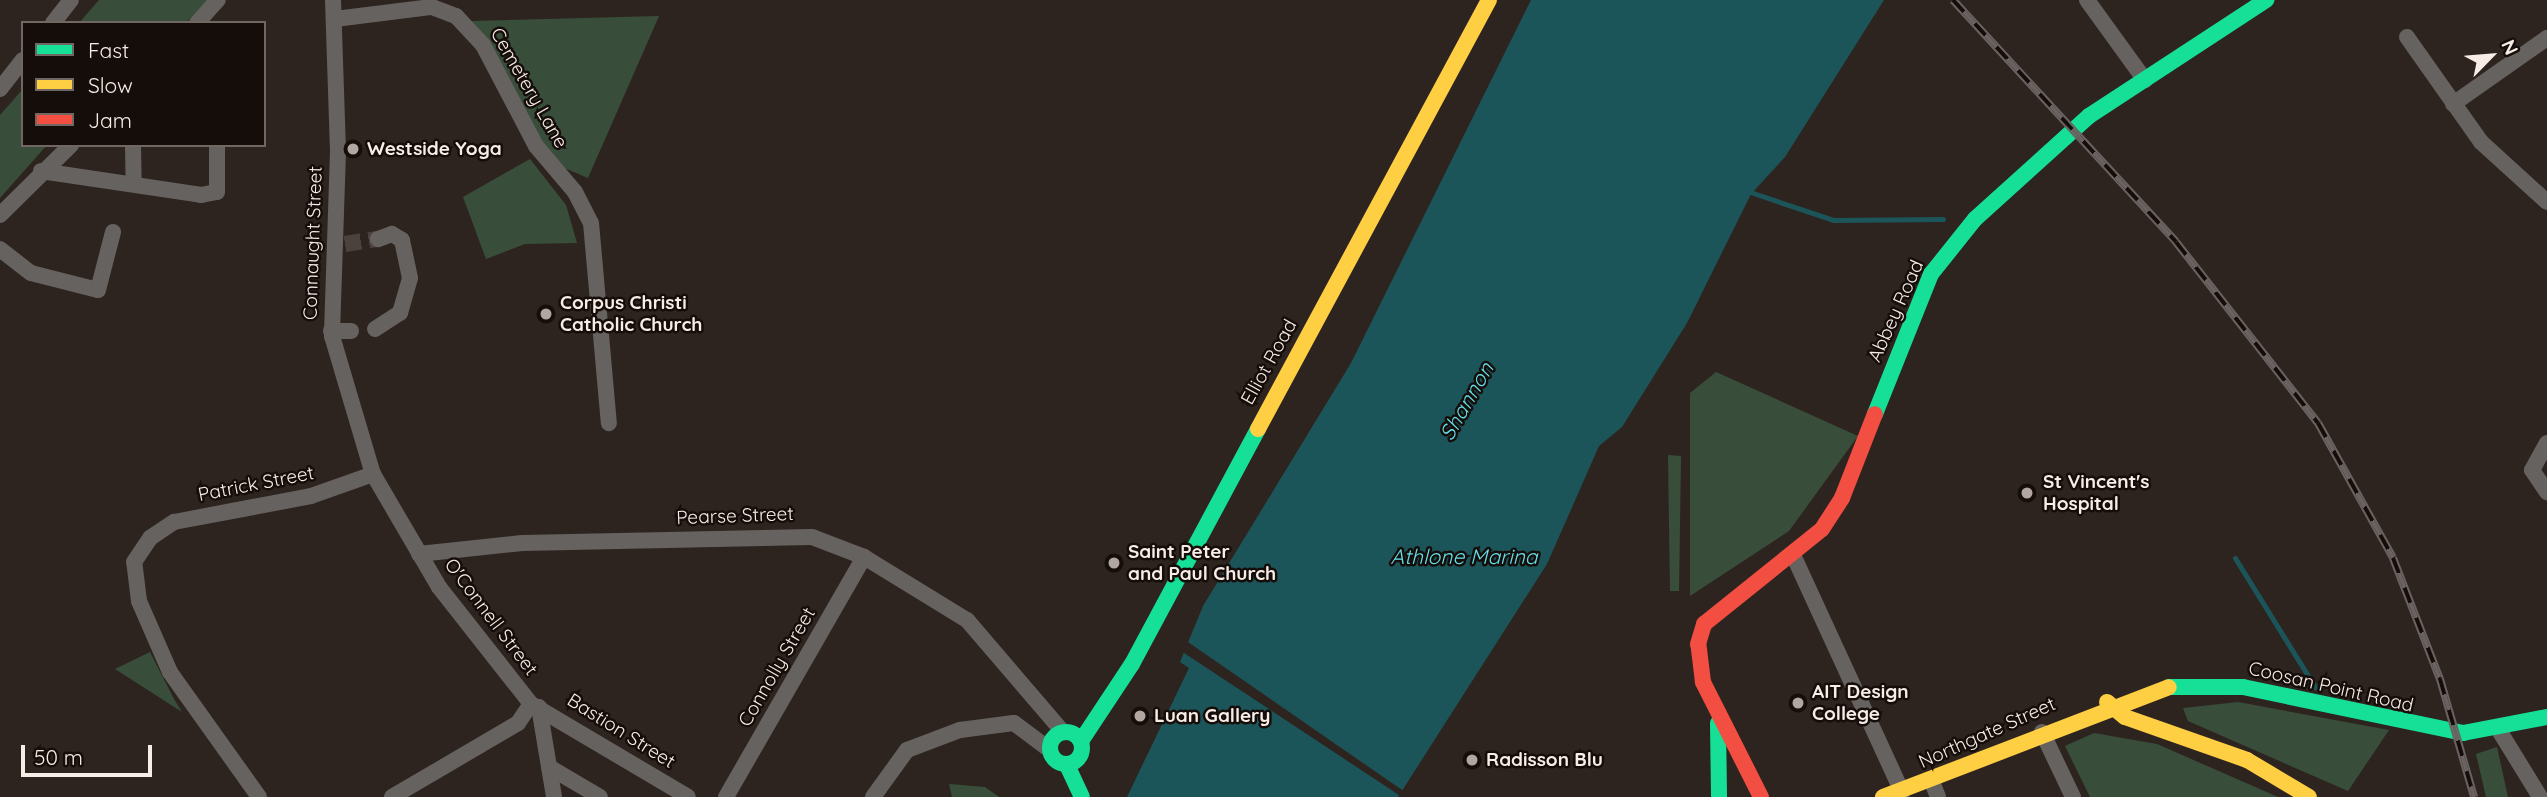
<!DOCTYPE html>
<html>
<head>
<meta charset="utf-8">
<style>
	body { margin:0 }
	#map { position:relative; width:2547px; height:797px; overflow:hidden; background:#2e241f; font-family:Quicksand,sans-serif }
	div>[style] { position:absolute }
	.green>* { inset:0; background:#384e3b }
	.water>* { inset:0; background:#1b5559 }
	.pier>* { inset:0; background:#2e241f }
	.stream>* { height:5px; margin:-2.5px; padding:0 2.5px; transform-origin:2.5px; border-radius:2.5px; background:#1b5559 }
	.street-tunnel>* { height:16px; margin-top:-8px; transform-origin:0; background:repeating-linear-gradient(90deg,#4c423d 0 16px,transparent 0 24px) }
	.street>* { height:16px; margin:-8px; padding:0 8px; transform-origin:8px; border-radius:8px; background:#666260 }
	.fast>* { height:16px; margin:-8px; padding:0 8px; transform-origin:8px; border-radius:8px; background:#16e098 }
	.fast>.ring { margin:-8px; padding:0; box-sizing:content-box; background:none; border:16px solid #16e098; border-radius:50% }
	.slow>* { height:16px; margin:-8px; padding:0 8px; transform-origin:8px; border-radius:8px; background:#ffcf43 }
	.jam>* { height:16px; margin:-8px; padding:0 8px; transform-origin:8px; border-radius:8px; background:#f24e42 }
	.rail>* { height:8px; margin-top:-4px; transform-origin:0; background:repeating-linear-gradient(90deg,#150d0a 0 16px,#696260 0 32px); box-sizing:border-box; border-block:2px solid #696260 }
	.dots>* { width:19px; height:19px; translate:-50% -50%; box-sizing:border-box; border:4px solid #150d0a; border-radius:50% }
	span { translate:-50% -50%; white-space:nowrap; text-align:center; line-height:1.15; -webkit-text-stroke:5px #150d0a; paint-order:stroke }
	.street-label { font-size:19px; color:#f8ece6 }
	.poi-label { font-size:19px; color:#f8ece6; font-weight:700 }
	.left { translate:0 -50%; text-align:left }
	.water-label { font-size:21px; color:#63dee8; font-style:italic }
	.legend { position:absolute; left:21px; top:21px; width:245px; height:126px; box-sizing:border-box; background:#150d0a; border:2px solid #706662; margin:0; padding:9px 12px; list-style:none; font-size:21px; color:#f8ece6 }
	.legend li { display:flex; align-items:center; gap:14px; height:35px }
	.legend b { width:35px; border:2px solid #706662 }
	.north { position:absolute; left:2456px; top:21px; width:70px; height:70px; -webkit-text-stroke:5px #150d0a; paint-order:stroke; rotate:65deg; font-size:19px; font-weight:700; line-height:28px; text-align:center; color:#f8ece6 }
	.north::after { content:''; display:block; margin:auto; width:24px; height:32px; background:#f8ece6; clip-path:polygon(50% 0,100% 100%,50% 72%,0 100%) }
	.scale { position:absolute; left:21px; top:745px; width:131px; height:32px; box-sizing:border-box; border:4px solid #f8ece6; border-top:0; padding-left:9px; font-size:21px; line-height:24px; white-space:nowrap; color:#f8ece6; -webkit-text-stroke:5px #150d0a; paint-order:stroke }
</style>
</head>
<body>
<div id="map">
	<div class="green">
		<i style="clip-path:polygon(99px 0,208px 0,186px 23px,79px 23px)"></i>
		<i style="clip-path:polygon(659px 16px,588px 178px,562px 167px,536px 135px,472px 21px)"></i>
		<i style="clip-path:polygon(23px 89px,23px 145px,47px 145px,0 198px,0 115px)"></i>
		<i style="clip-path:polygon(530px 159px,566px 205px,577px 243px,525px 244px,486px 259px,463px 197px)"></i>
		<i style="clip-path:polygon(1716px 372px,1858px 436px,1789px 531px,1690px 596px,1690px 393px)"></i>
		<i style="clip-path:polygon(1668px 455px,1681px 456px,1679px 591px,1670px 591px)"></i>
		<i style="clip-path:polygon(150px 652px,174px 699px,182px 712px,115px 669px)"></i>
		<i style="clip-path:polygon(2238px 702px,2389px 730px,2348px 791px,2188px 721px,2183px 708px)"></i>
		<i style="clip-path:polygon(2094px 733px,2157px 744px,2278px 797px,2090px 797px,2065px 746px)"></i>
		<i style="clip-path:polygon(2497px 747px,2508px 797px,2486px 797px,2476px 754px)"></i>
		<i style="clip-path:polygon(949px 784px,985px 787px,999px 797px,952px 797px)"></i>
	</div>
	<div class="water">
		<i style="clip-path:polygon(1531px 0,1884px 0,1785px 157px,1751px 194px,1687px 323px,1622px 427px,1599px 446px,1547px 564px,1398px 797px,1127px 797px,1189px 668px,1180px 662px,1203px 606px,1351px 363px)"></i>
	</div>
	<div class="pier">
		<i style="clip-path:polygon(1185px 640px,1405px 792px,1402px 797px,1181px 651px)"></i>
	</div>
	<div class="stream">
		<i style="left:1744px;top:190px;width:94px;rotate:18.6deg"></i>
		<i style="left:1833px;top:220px;width:110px;rotate:-0.5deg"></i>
		<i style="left:2235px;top:558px;width:152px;rotate:58.2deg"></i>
	</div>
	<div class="street-tunnel">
		<i style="left:345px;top:244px;width:33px;rotate:-9deg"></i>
	</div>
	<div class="street">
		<i style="left:333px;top:0;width:152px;rotate:88.1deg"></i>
		<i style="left:338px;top:152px;width:184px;rotate:91.9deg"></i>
		<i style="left:332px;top:336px;width:144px;rotate:73.5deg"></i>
		<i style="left:373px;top:474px;width:131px;rotate:59.7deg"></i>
		<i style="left:439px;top:587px;width:149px;rotate:51.8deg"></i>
		<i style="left:531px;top:704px;width:182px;rotate:30.6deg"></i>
		<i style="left:2087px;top:0;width:99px;rotate:54.1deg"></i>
		<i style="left:335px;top:19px;width:98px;rotate:-7.1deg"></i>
		<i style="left:432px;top:7px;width:26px;rotate:21deg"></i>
		<i style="left:456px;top:16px;width:40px;rotate:47deg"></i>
		<i style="left:483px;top:45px;width:114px;rotate:62.3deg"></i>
		<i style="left:536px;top:146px;width:60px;rotate:49.7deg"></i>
		<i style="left:575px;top:192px;width:35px;rotate:63deg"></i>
		<i style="left:591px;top:223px;width:201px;rotate:84.9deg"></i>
		<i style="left:53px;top:23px;width:29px;rotate:-52deg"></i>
		<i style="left:197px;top:23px;width:31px;rotate:-48deg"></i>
		<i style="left:2407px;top:37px;width:128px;rotate:54.8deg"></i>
		<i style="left:2481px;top:142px;width:89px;rotate:42.3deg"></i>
		<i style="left:0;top:89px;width:37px;rotate:-52deg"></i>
		<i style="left:2453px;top:104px;width:115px;rotate:-35.1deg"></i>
		<i style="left:133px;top:145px;width:39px;rotate:89deg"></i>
		<i style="left:41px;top:171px;width:162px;rotate:8.5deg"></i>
		<i style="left:201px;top:195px;width:16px;rotate:-11deg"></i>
		<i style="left:217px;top:192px;width:47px;rotate:-90deg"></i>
		<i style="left:0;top:215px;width:100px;rotate:-44.6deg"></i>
		<i style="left:0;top:249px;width:39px;rotate:38deg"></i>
		<i style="left:31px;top:273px;width:69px;rotate:14.2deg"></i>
		<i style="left:98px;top:290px;width:60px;rotate:-75.5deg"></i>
		<i style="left:375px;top:329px;width:30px;rotate:-33deg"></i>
		<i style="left:400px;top:313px;width:36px;rotate:-74deg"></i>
		<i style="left:410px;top:278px;width:39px;rotate:-102deg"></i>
		<i style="left:402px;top:240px;width:12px;rotate:-149deg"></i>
		<i style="left:392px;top:234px;width:15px;rotate:160deg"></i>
		<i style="left:331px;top:331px;width:20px"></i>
		<i style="left:2547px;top:443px;width:31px;rotate:119deg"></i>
		<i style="left:2532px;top:470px;width:27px;rotate:56deg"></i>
		<i style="left:419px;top:554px;width:104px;rotate:-6.1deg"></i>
		<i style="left:522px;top:543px;width:290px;rotate:-1.2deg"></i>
		<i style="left:812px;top:537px;width:56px;rotate:21deg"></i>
		<i style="left:864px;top:557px;width:121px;rotate:31.5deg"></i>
		<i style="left:967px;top:620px;width:148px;rotate:49.4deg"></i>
		<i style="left:1794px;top:557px;width:259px;rotate:65.3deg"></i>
		<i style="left:539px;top:707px;width:91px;rotate:80.5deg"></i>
		<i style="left:2497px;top:727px;width:82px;rotate:58.4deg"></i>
		<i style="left:2042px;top:732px;width:72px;rotate:64.5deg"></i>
		<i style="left:549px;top:767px;width:59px;rotate:30.5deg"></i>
		<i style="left:1932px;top:782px;width:16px;rotate:68deg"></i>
		<i style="left:259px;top:797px;width:153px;rotate:-125.5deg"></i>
		<i style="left:170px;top:672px;width:77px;rotate:-113.6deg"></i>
		<i style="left:139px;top:601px;width:39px;rotate:-97deg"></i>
		<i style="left:134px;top:562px;width:29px;rotate:-56deg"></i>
		<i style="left:150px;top:538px;width:29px;rotate:-34deg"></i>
		<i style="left:174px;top:522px;width:139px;rotate:-10.7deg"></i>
		<i style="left:311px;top:496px;width:66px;rotate:-19.5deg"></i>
		<i style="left:392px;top:797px;width:146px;rotate:-30.4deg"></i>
		<i style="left:518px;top:723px;width:23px;rotate:-56deg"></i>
		<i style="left:726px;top:797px;width:277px;rotate:-60.1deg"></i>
		<i style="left:873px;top:797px;width:58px;rotate:-54.1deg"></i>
		<i style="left:907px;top:750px;width:57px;rotate:-20.7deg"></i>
		<i style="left:960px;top:730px;width:54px;rotate:-7.4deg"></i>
		<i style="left:1014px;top:723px;width:45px;rotate:36.9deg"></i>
	</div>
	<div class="fast">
		<i style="left:1875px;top:414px;width:151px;rotate:-68.2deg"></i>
		<i style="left:1931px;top:274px;width:70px;rotate:-51.3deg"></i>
		<i style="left:1975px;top:219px;width:154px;rotate:-42.1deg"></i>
		<i style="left:2089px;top:116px;width:212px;rotate:-33.2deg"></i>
		<i style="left:2169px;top:687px;width:74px"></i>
		<i style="left:2243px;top:687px;width:225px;rotate:11.8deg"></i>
		<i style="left:2463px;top:733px;width:86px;rotate:-10.8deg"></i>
		<i style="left:1718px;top:723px;width:74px;rotate:89.2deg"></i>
		<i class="ring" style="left:1050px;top:732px;width:16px;height:16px"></i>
		<i style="left:1081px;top:741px;width:92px;rotate:-56.5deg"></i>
		<i style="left:1132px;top:664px;width:267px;rotate:-61.8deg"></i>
		<i style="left:1067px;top:765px;width:35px;rotate:65deg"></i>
	</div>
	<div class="slow">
		<i style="left:1258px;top:429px;width:487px;rotate:-61.7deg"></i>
		<i style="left:2107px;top:702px;width:23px;rotate:40deg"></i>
		<i style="left:2125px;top:717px;width:129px;rotate:19.4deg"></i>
		<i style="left:2247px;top:760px;width:72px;rotate:30.8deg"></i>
		<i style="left:1883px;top:797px;width:306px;rotate:-21deg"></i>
	</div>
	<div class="jam">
		<i style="left:1761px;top:797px;width:129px;rotate:-116.8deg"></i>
		<i style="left:1703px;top:682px;width:38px;rotate:-97deg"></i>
		<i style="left:1698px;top:644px;width:21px;rotate:-73deg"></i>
		<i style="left:1704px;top:624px;width:151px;rotate:-38.8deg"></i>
		<i style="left:1822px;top:529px;width:37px;rotate:-57deg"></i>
		<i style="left:1842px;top:498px;width:90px;rotate:-68.6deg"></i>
	</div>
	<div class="rail">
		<i style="left:1953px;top:0;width:329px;rotate:47.3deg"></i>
		<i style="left:2176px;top:242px;width:230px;rotate:51.9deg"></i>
		<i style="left:2318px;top:423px;width:154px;rotate:60.9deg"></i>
		<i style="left:2393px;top:558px;width:130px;rotate:68.8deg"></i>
		<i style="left:2440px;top:679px;width:123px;rotate:73.9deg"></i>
	</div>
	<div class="dots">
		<i style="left:353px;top:149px;background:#b1a6a0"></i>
		<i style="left:546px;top:314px;background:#b1a6a0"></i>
		<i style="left:2027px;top:493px;background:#b1a6a0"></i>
		<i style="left:1114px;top:563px;background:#b1a6a0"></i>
		<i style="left:1798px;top:703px;background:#b1a6a0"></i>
		<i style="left:1140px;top:716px;background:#b1a6a0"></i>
		<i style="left:1472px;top:760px;background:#b1a6a0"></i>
	</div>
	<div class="street-label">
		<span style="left:529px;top:88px;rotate:60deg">Cemetery Lane</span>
		<span style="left:313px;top:243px;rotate:-88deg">Connaught Street</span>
		<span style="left:1896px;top:311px;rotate:-66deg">Abbey Road</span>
		<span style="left:1269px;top:362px;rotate:-61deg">Elliot Road</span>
		<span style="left:256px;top:484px;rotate:-11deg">Patrick Street</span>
		<span style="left:735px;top:516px;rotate:-2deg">Pearse Street</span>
		<span style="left:491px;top:617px;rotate:53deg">O'Connell Street</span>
		<span style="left:777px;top:667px;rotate:-60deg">Connolly Street</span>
		<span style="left:2331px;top:687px;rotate:13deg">Coosan Point Road</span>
		<span style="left:621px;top:731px;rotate:32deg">Bastion Street</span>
		<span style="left:1987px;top:733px;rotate:-24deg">Northgate Street</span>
	</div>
	<div class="poi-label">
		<span class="left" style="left:367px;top:149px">Westside Yoga</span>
		<span class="left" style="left:560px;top:314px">Corpus Christi<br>Catholic Church</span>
		<span class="left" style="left:2043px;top:493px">St Vincent's<br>Hospital</span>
		<span class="left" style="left:1128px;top:563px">Saint Peter<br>and Paul Church</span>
		<span class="left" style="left:1812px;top:703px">AIT Design<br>College</span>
		<span class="left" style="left:1154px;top:716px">Luan Gallery</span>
		<span class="left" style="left:1486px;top:760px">Radisson Blu</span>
	</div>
	<div class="water-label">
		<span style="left:1466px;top:401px;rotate:-60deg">Shannon</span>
		<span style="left:1464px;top:556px">Athlone Marina</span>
	</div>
	<ul class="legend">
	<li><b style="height:9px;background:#16e098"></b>Fast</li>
	<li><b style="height:9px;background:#ffcf43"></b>Slow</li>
	<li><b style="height:9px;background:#f24e42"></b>Jam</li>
	</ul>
	<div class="north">N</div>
	<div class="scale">50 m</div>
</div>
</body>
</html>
